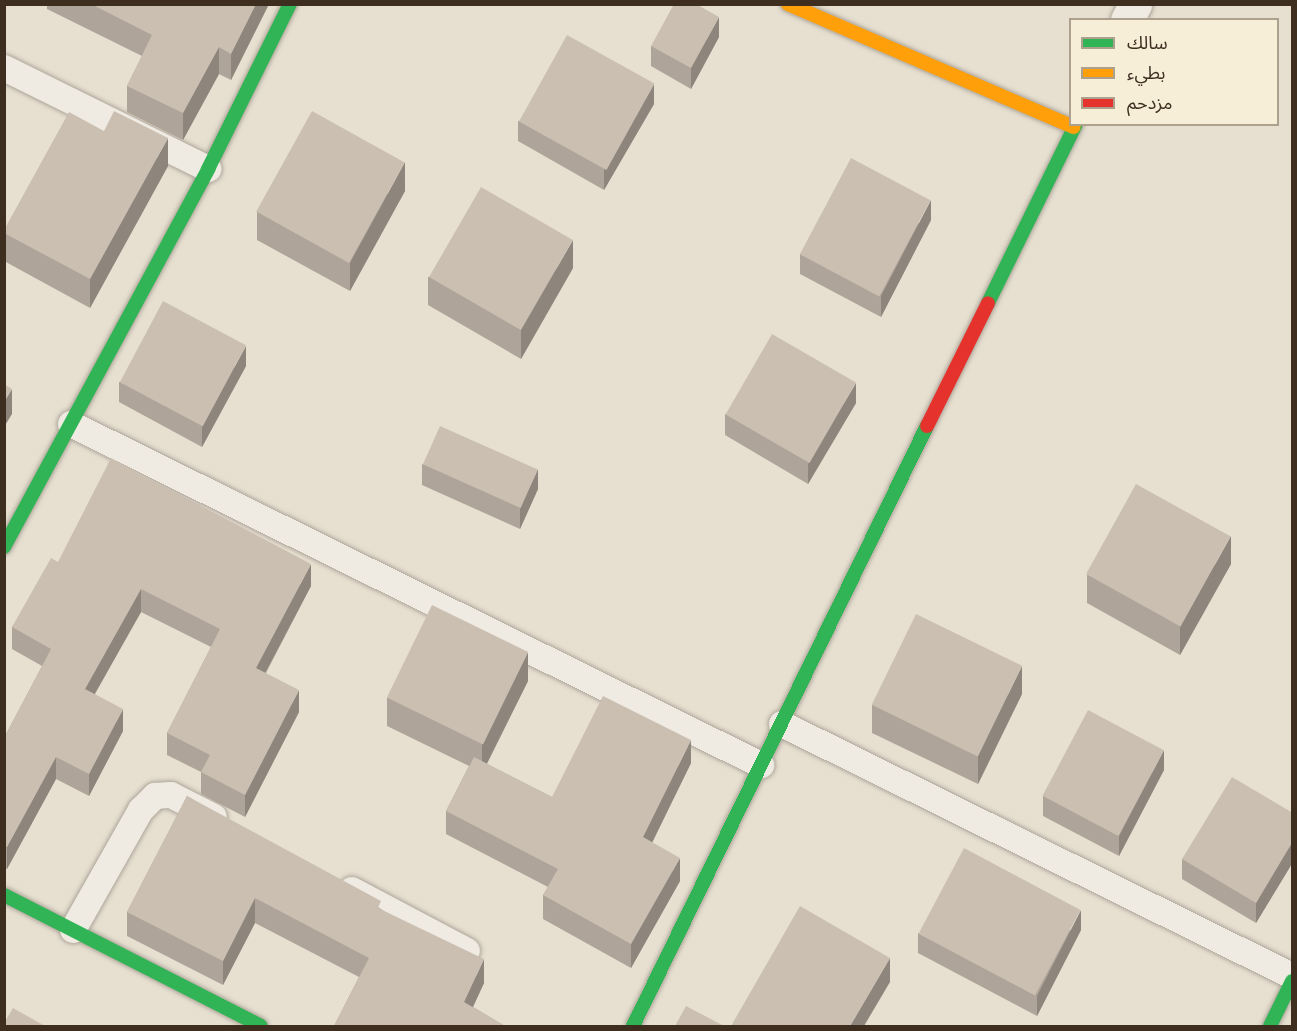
<!DOCTYPE html>
<html>
<head>
<meta charset="utf-8">
<style>
	body { margin:0 }
	#map { position:relative; width:1297px; height:1031px; overflow:hidden; background:#e7e0d1; font-family:"Crimson Pro","Noto Sans Arabic",serif }
	div>[style] { position:absolute }
	.roads { filter:drop-shadow(0 0 2px #ada599) drop-shadow(0 0 2px #ada599) }
	.lane>* { height:26px; margin:-13px; padding:0 13px; transform-origin:13px; border-radius:13px; background:#efebe3 }
	.street>* { height:33px; margin:-16.5px; padding:0 16.5px; transform-origin:16.5px; border-radius:16.5px; background:#efebe3 }
	.fast>* { height:14px; margin:-7px; padding:0 7px; transform-origin:7px; border-radius:7px; background:#30b455 }
	.slow>* { height:14px; margin:-7px; padding:0 7px; transform-origin:7px; border-radius:7px; background:#ff9f0a }
	.jam>* { height:14px; margin:-7px; padding:0 7px; transform-origin:7px; border-radius:7px; background:#e5322d }
	.wall>* { inset:0; background:#afa499 }
	.shaded-wall>* { inset:0; background:#8e867d }
	.building>* { inset:0; background:#cbbfb2; transform-origin:0 0 }
	span { translate:-50% -50%; white-space:nowrap; text-align:center; line-height:1.15; -webkit-text-stroke:4.5px #f7eed8; paint-order:stroke }
	.frame { position:absolute; inset:0; border:6px solid #3d2e20; pointer-events:none }
	.legend { position:absolute; left:1069px; top:18px; width:210px; height:108px; box-sizing:border-box; background:#f7eed8; border:2px solid #ada18e; margin:0; padding:8px 10px; list-style:none; font-size:18px; color:#3d2e20 }
	.legend li { display:flex; align-items:center; gap:12px; height:30px }
	.legend b { width:30px; border:2px solid #ada18e }
</style>
</head>
<body>
<div id="map">
	<div class="roads">
		<div class="lane">
			<i style="left:4px;top:68px;width:228px;rotate:26.3deg"></i>
			<i style="left:71px;top:424px;width:770px;rotate:26.3deg"></i>
			<i style="left:782px;top:724px;width:569px;rotate:26.29deg"></i>
			<i style="left:352px;top:890px;width:130px;rotate:27.9deg"></i>
			<i style="left:73px;top:930px;width:138px;rotate:-60.5deg"></i>
			<i style="left:141px;top:810px;width:20px;rotate:-45deg"></i>
			<i style="left:155px;top:796px;width:16px;rotate:-4deg"></i>
			<i style="left:171px;top:795px;width:48px;rotate:27.1deg"></i>
		</div>
		<div class="street">
			<i style="left:1127px;top:20px;width:18px;rotate:-63deg"></i>
		</div>
		<div class="fast">
			<i style="left:988px;top:303px;width:199px;rotate:-63.8deg"></i>
			<i style="left:4px;top:547px;width:430px;rotate:-61.6deg"></i>
			<i style="left:208px;top:169px;width:184px;rotate:-63.6deg"></i>
			<i style="left:4px;top:895px;width:288px;rotate:27deg"></i>
			<i style="left:633px;top:1026px;width:668px;rotate:-63.9deg"></i>
			<i style="left:1270px;top:1026px;width:50px;rotate:-63.9deg"></i>
		</div>
		<div class="slow">
			<i style="left:788px;top:4px;width:311px;rotate:23.3deg"></i>
		</div>
		<div class="jam">
			<i style="left:927px;top:426px;width:137px;rotate:-63.6deg"></i>
		</div>
	</div>
	<div class="wall">
		<i style="clip-path:polygon(47px 4px,269px 4px,231px 80px,219px 74px,183px 140px,127px 112px,127px 86px,142px 56px,47px 9px)"></i>
		<i style="clip-path:polygon(719px 37px,691px 89px,651px 66px,651px 46px)"></i>
		<i style="clip-path:polygon(654px 104px,604px 190px,518px 141px,518px 121px)"></i>
		<i style="clip-path:polygon(104px 131px,168px 166px,90px 308px,4px 261px,4px 230px)"></i>
		<i style="clip-path:polygon(405px 191px,350px 291px,257px 240px,257px 212px)"></i>
		<i style="clip-path:polygon(931px 220px,881px 317px,800px 274px,800px 254px)"></i>
		<i style="clip-path:polygon(573px 268px,521px 359px,428px 305px,428px 277px)"></i>
		<i style="clip-path:polygon(246px 366px,202px 447px,119px 402px,119px 382px)"></i>
		<i style="clip-path:polygon(856px 403px,808px 484px,725px 435px,725px 414px)"></i>
		<i style="clip-path:polygon(422px 464px,538px 489px,520px 529px,422px 485px)"></i>
		<i style="clip-path:polygon(58px 562px,311px 586px,266px 673px,299px 712px,245px 817px,201px 794px,201px 772px,167px 755px,167px 733px,211px 647px,141px 612px,95px 694px,123px 731px,89px 796px,56px 779px,7px 869px,4px 868px,4px 738px,42px 666px,12px 649px,12px 627px)"></i>
		<i style="clip-path:polygon(1231px 564px,1180px 655px,1087px 603px,1087px 575px)"></i>
		<i style="clip-path:polygon(528px 681px,487px 764px,552px 797px,691px 763px,652px 843px,680px 881px,631px 968px,543px 919px,543px 895px,548px 887px,446px 834px,446px 811px,469px 766px,387px 726px,387px 698px)"></i>
		<i style="clip-path:polygon(1022px 694px,978px 784px,872px 733px,872px 705px)"></i>
		<i style="clip-path:polygon(1164px 770px,1119px 856px,1043px 816px,1043px 796px)"></i>
		<i style="clip-path:polygon(187px 796px,381px 909px,484px 983px,473px 1007px,505px 1026px,334px 1026px,359px 977px,255px 923px,223px 985px,127px 936px,127px 912px)"></i>
		<i style="clip-path:polygon(1293px 813px,1293px 862px,1256px 923px,1182px 879px,1182px 859px)"></i>
		<i style="clip-path:polygon(1081px 930px,1037px 1016px,918px 953px,918px 933px)"></i>
	</div>
	<div class="shaded-wall">
		<i style="clip-path:polygon(256px 4px,269px 4px,231px 80px,231px 54px)"></i>
		<i style="clip-path:polygon(719px 17px,719px 37px,691px 89px,691px 68px)"></i>
		<i style="clip-path:polygon(219px 47px,219px 74px,183px 140px,183px 113px)"></i>
		<i style="clip-path:polygon(654px 84px,654px 104px,604px 190px,604px 170px)"></i>
		<i style="clip-path:polygon(168px 138px,168px 166px,90px 308px,90px 279px)"></i>
		<i style="clip-path:polygon(405px 162px,405px 191px,350px 291px,350px 263px)"></i>
		<i style="clip-path:polygon(931px 200px,931px 220px,881px 317px,881px 296px)"></i>
		<i style="clip-path:polygon(573px 240px,573px 268px,521px 359px,521px 330px)"></i>
		<i style="clip-path:polygon(246px 346px,246px 366px,202px 447px,202px 427px)"></i>
		<i style="clip-path:polygon(856px 383px,856px 403px,808px 484px,808px 464px)"></i>
		<i style="clip-path:polygon(12px 389px,12px 414px,4px 427px,4px 402px)"></i>
		<i style="clip-path:polygon(538px 469px,538px 489px,520px 529px,520px 508px)"></i>
		<i style="clip-path:polygon(1231px 536px,1231px 564px,1180px 655px,1180px 627px)"></i>
		<i style="clip-path:polygon(311px 564px,311px 586px,256px 690px,256px 668px)"></i>
		<i style="clip-path:polygon(141px 589px,141px 612px,85px 711px,85px 689px)"></i>
		<i style="clip-path:polygon(528px 652px,528px 681px,482px 773px,482px 744px)"></i>
		<i style="clip-path:polygon(1022px 666px,1022px 694px,978px 784px,978px 756px)"></i>
		<i style="clip-path:polygon(299px 690px,299px 712px,245px 817px,245px 795px)"></i>
		<i style="clip-path:polygon(123px 709px,123px 731px,89px 796px,89px 774px)"></i>
		<i style="clip-path:polygon(691px 740px,691px 763px,643px 861px,643px 837px)"></i>
		<i style="clip-path:polygon(1164px 750px,1164px 770px,1119px 856px,1119px 836px)"></i>
		<i style="clip-path:polygon(56px 757px,56px 779px,7px 869px,7px 847px)"></i>
		<i style="clip-path:polygon(1293px 841px,1293px 862px,1256px 923px,1256px 903px)"></i>
		<i style="clip-path:polygon(680px 858px,680px 881px,631px 968px,631px 944px)"></i>
		<i style="clip-path:polygon(255px 898px,255px 923px,223px 985px,223px 961px)"></i>
		<i style="clip-path:polygon(1081px 910px,1081px 930px,1037px 1016px,1037px 996px)"></i>
		<i style="clip-path:polygon(890px 958px,890px 982px,864px 1026px,850px 1026px)"></i>
		<i style="clip-path:polygon(484px 959px,484px 983px,464px 1026px,464px 1002px)"></i>
	</div>
	<div class="building">
		<i style="clip-path:polygon(91px 4px,256px 4px,231px 54px,219px 47px,183px 113px,127px 86px,152px 35px)"></i>
		<i style="clip-path:polygon(674px 4px,696px 4px,719px 17px,691px 68px,651px 46px)"></i>
		<i style="left:567px;top:35px;width:100px;height:99px;rotate:29deg"></i>
		<i style="clip-path:polygon(114px 111px,168px 138px,90px 279px,4px 233px,4px 230px,69px 112px,104px 131px)"></i>
		<i style="left:312px;top:111px;width:106px;height:115px;rotate:29deg"></i>
		<i style="left:851px;top:158px;width:90px;height:109px;rotate:28deg"></i>
		<i style="left:481px;top:187px;width:106px;height:104px;rotate:30deg"></i>
		<i style="left:163px;top:301px;width:94px;height:92px;rotate:28deg"></i>
		<i style="left:772px;top:334px;width:97px;height:93px;rotate:30deg"></i>
		<i style="clip-path:polygon(4px 384px,12px 389px,4px 402px)"></i>
		<i style="left:440px;top:426px;width:107px;height:42px;rotate:24deg"></i>
		<i style="clip-path:polygon(111px 458px,311px 564px,256px 668px,299px 690px,245px 795px,201px 772px,210px 755px,167px 733px,220px 629px,141px 589px,85px 689px,123px 709px,89px 774px,56px 757px,7px 847px,4px 846px,4px 738px,51px 649px,12px 627px,51px 558px,58px 562px)"></i>
		<i style="left:1136px;top:484px;width:108px;height:103px;rotate:29deg"></i>
		<i style="left:432px;top:605px;width:107px;height:103px;rotate:26deg"></i>
		<i style="left:916px;top:614px;width:118px;height:101px;rotate:26deg"></i>
		<i style="clip-path:polygon(603px 696px,691px 740px,643px 837px,680px 858px,631px 944px,543px 895px,558px 869px,446px 811px,474px 757px,552px 797px)"></i>
		<i style="left:1088px;top:710px;width:86px;height:97px;rotate:28deg"></i>
		<i style="clip-path:polygon(1232px 777px,1293px 813px,1293px 841px,1256px 903px,1182px 859px)"></i>
		<i style="clip-path:polygon(187px 796px,381px 901px,378px 908px,484px 959px,464px 1002px,505px 1026px,334px 1026px,369px 958px,255px 898px,223px 961px,127px 912px)"></i>
		<i style="left:964px;top:848px;width:132px;height:97px;rotate:28deg"></i>
		<i style="clip-path:polygon(800px 906px,890px 958px,850px 1026px,731px 1026px)"></i>
		<i style="clip-path:polygon(686px 1006px,724px 1026px,675px 1026px)"></i>
		<i style="clip-path:polygon(13px 1008px,45px 1026px,4px 1026px,4px 1023px)"></i>
	</div>
	<div class="frame"></div>
	<ul class="legend">
	<li><b style="height:8px;background:#30b455"></b>سالك</li>
	<li><b style="height:8px;background:#ff9f0a"></b>بطيء</li>
	<li><b style="height:8px;background:#e5322d"></b>مزدحم</li>
	</ul>
</div>
</body>
</html>
